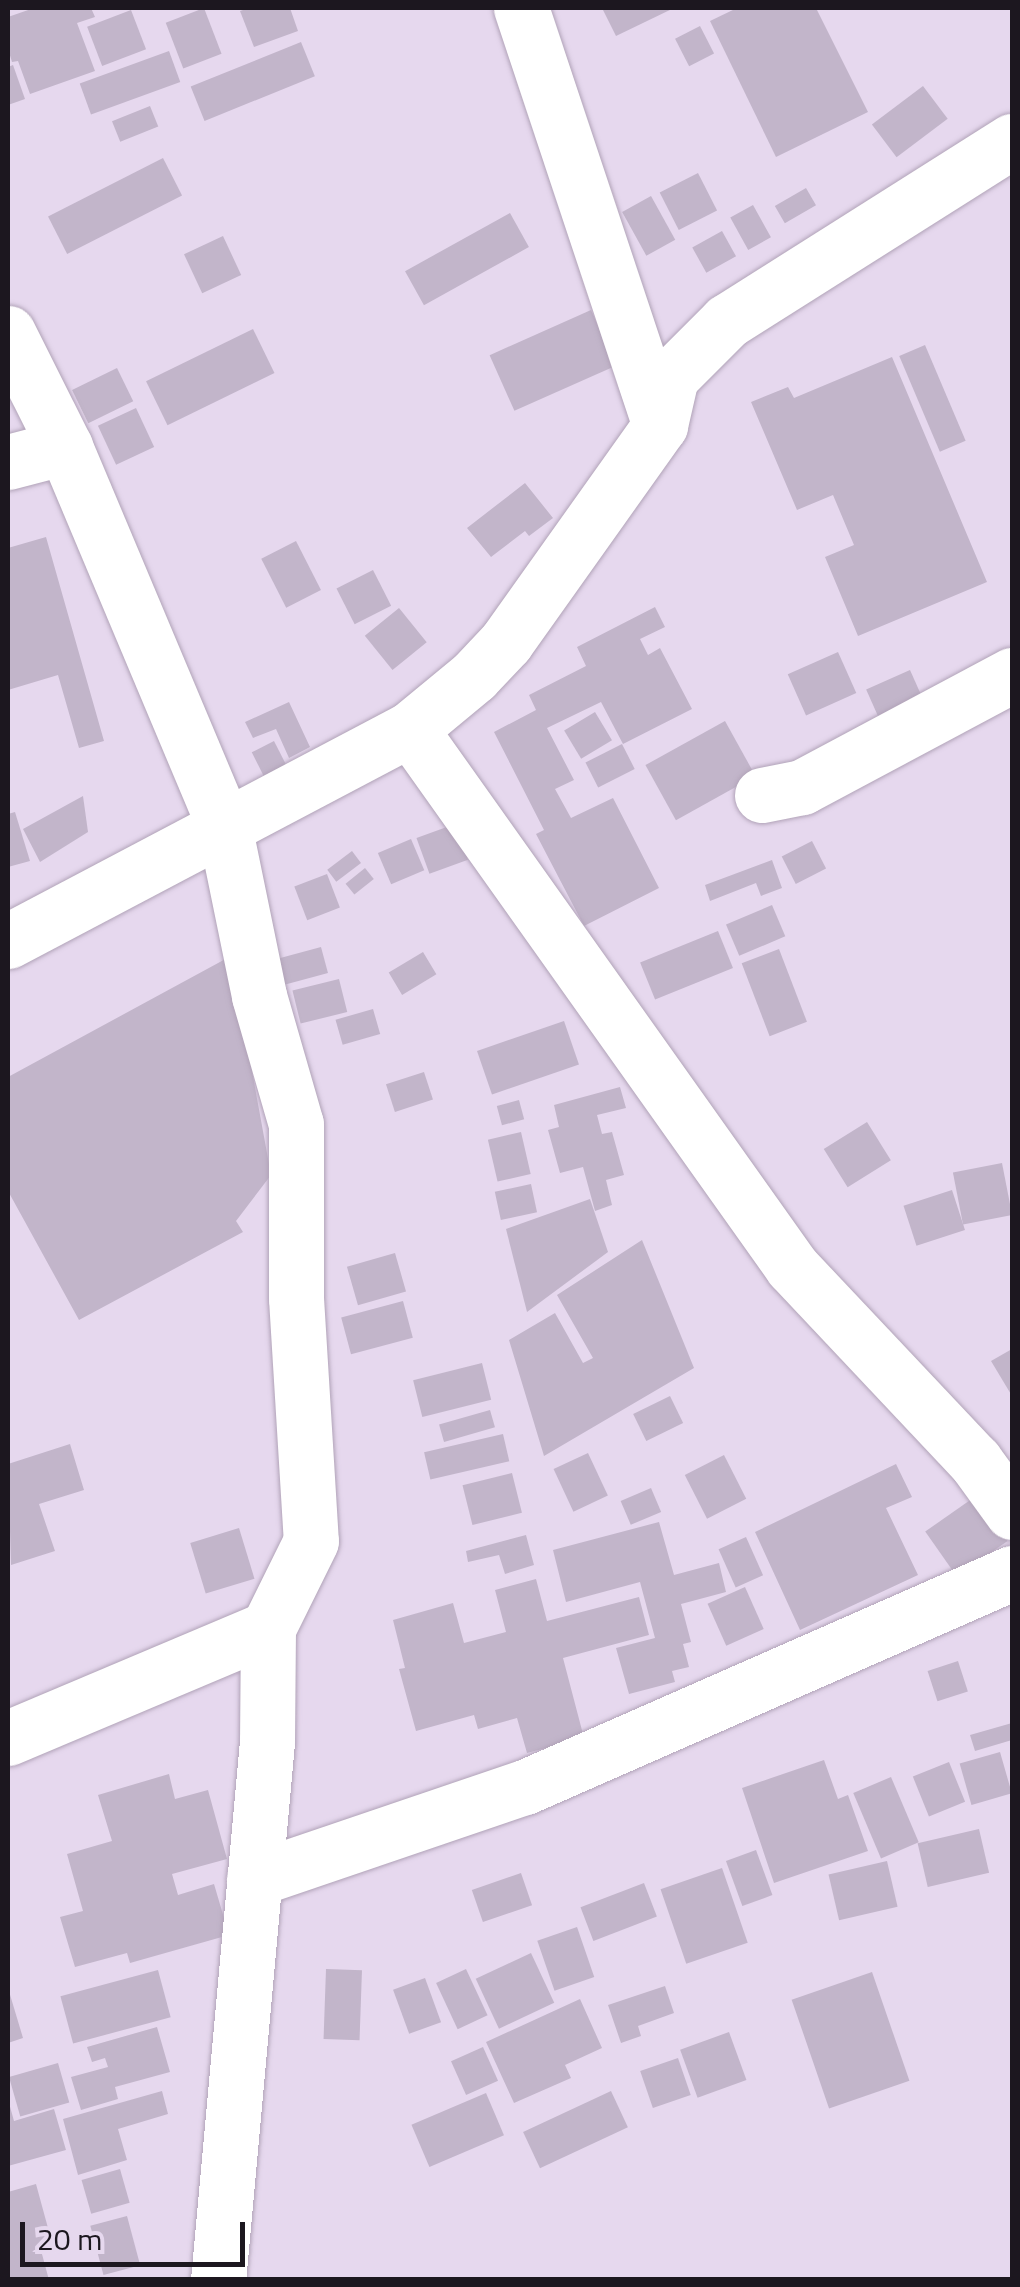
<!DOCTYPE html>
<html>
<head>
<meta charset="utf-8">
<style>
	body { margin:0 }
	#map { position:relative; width:1020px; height:2287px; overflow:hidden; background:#e6d8ee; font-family:"Titillium Web",sans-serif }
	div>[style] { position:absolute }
	.building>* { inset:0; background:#c2b5ca; transform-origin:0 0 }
	.roads { filter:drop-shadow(0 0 2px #b1a3b8) drop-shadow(0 0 2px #b1a3b8) }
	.minor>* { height:55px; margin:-27.5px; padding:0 27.5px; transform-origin:27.5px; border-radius:27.5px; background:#fff }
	span { translate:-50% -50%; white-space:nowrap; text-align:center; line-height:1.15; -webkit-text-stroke:9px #e6d8ee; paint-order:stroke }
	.frame { position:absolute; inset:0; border:10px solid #1c171f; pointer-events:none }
	.scale { position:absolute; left:20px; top:2222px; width:225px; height:45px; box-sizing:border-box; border:5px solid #1c171f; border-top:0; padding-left:12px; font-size:30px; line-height:35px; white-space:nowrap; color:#1c171f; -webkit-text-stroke:8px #e6d8ee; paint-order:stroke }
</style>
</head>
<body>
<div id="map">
	<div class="building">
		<i style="clip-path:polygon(34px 8px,91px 8px,95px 17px,77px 23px,95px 71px,30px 94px,18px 61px,12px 62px,8px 49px,8px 17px)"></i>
		<i style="left:204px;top:8px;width:49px;height:41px;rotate:69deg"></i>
		<i style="clip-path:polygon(249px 8px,290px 8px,298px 31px,254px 47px,240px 11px)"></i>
		<i style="clip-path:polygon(602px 8px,674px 8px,616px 36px)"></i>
		<i style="clip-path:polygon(737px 8px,816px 8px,868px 112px,776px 157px,710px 21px)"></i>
		<i style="left:131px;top:10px;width:42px;height:47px;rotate:69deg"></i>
		<i style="left:700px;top:26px;width:31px;height:28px;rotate:63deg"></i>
		<i style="left:301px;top:42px;width:37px;height:119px;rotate:68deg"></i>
		<i style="left:169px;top:51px;width:33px;height:95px;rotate:70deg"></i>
		<i style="clip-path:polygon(13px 65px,25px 99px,8px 105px,8px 67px)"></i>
		<i style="left:923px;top:86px;width:41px;height:64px;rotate:53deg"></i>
		<i style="left:150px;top:106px;width:22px;height:41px;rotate:68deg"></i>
		<i style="left:163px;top:158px;width:42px;height:129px;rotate:63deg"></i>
		<i style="left:698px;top:173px;width:42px;height:43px;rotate:63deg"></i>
		<i style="left:806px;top:188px;width:20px;height:36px;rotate:60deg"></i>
		<i style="left:651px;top:196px;width:50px;height:33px;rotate:61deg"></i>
		<i style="left:753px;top:205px;width:37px;height:26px;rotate:61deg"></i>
		<i style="left:510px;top:213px;width:39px;height:120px;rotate:61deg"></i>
		<i style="left:722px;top:231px;width:29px;height:34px;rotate:61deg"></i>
		<i style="left:223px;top:236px;width:43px;height:43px;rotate:65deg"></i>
		<i style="left:591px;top:310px;width:61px;height:111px;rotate:66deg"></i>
		<i style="left:253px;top:329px;width:49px;height:119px;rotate:64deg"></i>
		<i style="left:925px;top:345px;width:104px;height:28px;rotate:67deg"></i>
		<i style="clip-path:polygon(892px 357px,987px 582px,858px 636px,825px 557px,854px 545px,833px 495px,797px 510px,751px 402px,788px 387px,794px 398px)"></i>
		<i style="left:117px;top:368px;width:37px;height:50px;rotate:64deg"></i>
		<i style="left:136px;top:408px;width:43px;height:42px;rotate:65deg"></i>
		<i style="clip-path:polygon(525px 483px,553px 518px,529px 536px,525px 531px,491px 557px,467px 528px)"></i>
		<i style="clip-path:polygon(46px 537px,104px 741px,79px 748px,58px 675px,8px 690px,8px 548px)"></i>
		<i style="left:296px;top:541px;width:55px;height:39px;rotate:63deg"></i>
		<i style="left:373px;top:570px;width:40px;height:41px;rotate:63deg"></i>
		<i style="clip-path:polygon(655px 607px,665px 627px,640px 639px,648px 655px,660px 648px,692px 709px,623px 744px,601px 702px,547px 728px,574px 780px,555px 789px,571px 818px,613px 798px,659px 888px,584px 926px,536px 834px,544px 830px,494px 732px,536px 710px,529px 695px,586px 666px,577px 647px)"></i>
		<i style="left:399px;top:608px;width:44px;height:44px;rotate:51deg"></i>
		<i style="left:838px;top:652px;width:45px;height:55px;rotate:66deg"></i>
		<i style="left:910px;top:670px;width:46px;height:48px;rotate:66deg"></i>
		<i style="clip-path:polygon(289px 702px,310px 747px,289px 758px,276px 729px,253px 738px,245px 722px)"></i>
		<i style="left:595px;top:712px;width:33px;height:36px;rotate:59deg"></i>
		<i style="left:725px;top:721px;width:63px;height:91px;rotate:61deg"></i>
		<i style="left:274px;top:741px;width:27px;height:25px;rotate:63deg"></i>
		<i style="left:622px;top:744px;width:28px;height:41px;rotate:63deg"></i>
		<i style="clip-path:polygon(83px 796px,88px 832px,40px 862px,23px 829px)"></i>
		<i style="clip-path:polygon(15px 812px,30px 861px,8px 867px,8px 814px)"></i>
		<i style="left:455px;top:824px;width:38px;height:41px;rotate:70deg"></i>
		<i style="left:411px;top:839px;width:34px;height:36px;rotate:67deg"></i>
		<i style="left:812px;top:841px;width:31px;height:34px;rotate:63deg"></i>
		<i style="left:352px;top:851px;width:15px;height:31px;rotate:53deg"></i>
		<i style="clip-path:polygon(772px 860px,782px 888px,761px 896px,756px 883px,710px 901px,705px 885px)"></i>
		<i style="left:365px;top:868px;width:14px;height:25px;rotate:51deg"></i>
		<i style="left:327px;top:874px;width:36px;height:35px;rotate:69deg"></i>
		<i style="left:772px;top:905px;width:34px;height:50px;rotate:67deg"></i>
		<i style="left:718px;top:931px;width:40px;height:84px;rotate:68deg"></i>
		<i style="left:321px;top:947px;width:27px;height:46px;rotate:75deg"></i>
		<i style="left:779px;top:949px;width:78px;height:40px;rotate:69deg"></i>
		<i style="left:423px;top:952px;width:26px;height:40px;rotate:59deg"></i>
		<i style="clip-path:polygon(231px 956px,271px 1175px,236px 1221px,243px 1232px,79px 1320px,8px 1191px,8px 1077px)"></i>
		<i style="left:339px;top:979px;width:34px;height:48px;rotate:76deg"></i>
		<i style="left:373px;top:1009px;width:26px;height:39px;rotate:74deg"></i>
		<i style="left:564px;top:1021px;width:46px;height:92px;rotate:71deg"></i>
		<i style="left:424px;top:1072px;width:29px;height:40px;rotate:72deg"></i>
		<i style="clip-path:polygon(620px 1087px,626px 1108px,597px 1115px,602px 1134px,612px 1132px,624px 1175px,606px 1180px,612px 1205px,595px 1211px,583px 1167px,560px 1173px,548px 1130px,559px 1127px,554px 1105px)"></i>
		<i style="left:519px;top:1100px;width:20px;height:23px;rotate:75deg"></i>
		<i style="left:867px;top:1122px;width:45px;height:51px;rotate:58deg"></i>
		<i style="left:521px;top:1132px;width:43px;height:34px;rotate:77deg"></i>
		<i style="left:1002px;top:1163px;width:53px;height:50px;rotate:79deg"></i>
		<i style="left:531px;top:1184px;width:29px;height:37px;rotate:78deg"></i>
		<i style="left:952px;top:1190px;width:42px;height:51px;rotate:72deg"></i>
		<i style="clip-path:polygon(590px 1199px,608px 1252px,527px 1312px,506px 1229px)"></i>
		<i style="clip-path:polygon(642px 1240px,694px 1368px,544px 1456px,509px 1340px,555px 1313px,583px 1363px,593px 1358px,557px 1295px)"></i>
		<i style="left:395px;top:1253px;width:40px;height:50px;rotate:74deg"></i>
		<i style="left:403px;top:1301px;width:38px;height:64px;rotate:75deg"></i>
		<i style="clip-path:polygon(1012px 1349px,1012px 1396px,991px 1361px)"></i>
		<i style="left:482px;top:1363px;width:38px;height:71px;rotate:76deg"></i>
		<i style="left:670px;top:1396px;width:30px;height:41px;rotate:64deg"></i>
		<i style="left:490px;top:1410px;width:18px;height:53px;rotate:74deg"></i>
		<i style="left:503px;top:1434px;width:28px;height:81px;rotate:77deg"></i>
		<i style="clip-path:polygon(70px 1444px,84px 1490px,39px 1504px,55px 1551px,11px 1565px,8px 1464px)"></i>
		<i style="left:588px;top:1453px;width:47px;height:38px;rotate:65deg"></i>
		<i style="left:724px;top:1455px;width:49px;height:44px;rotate:63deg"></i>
		<i style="clip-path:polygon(896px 1464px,912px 1497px,886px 1508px,918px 1575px,800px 1630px,755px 1532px)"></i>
		<i style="left:512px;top:1473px;width:41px;height:51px;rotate:76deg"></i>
		<i style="left:651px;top:1488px;width:26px;height:33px;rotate:67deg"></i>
		<i style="left:976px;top:1496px;width:55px;height:62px;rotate:55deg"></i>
		<i style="clip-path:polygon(659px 1522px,674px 1575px,719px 1563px,726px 1592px,681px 1604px,691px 1642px,683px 1644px,689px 1667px,672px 1671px,675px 1682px,629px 1694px,616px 1648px,655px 1638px,640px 1582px,566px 1602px,553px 1550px)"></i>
		<i style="left:239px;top:1528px;width:53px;height:51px;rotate:73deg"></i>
		<i style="clip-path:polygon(526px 1535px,534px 1565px,505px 1574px,499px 1555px,468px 1562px,466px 1551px)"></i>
		<i style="left:746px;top:1537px;width:42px;height:30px;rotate:66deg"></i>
		<i style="clip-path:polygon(536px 1579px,547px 1621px,639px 1597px,649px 1635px,563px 1658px,584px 1738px,527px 1753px,517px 1718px,478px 1729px,474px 1715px,416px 1731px,399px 1669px,405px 1668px,393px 1620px,453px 1603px,464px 1643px,506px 1632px,495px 1590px)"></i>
		<i style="left:745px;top:1587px;width:46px;height:41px;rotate:66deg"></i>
		<i style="left:958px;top:1661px;width:32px;height:32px;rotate:72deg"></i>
		<i style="clip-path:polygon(1012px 1723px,1012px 1740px,975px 1751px,970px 1735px)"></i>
		<i style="left:1000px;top:1752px;width:43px;height:42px;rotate:74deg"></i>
		<i style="clip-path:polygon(824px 1760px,838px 1799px,848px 1795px,868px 1851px,774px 1883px,742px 1788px)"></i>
		<i style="left:949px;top:1762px;width:43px;height:39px;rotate:68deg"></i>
		<i style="clip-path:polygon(169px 1774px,175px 1799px,208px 1790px,227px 1859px,172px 1874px,178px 1895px,214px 1884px,229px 1935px,130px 1963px,127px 1953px,75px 1967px,60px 1917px,83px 1911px,67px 1854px,112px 1841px,98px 1795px)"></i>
		<i style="left:891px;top:1777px;width:71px;height:41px;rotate:67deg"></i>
		<i style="left:979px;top:1829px;width:45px;height:63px;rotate:77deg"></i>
		<i style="left:756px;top:1850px;width:48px;height:32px;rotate:70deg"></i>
		<i style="left:887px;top:1861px;width:47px;height:60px;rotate:77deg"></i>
		<i style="left:722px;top:1868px;width:79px;height:65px;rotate:71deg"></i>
		<i style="left:521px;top:1873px;width:34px;height:52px;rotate:71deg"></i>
		<i style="left:644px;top:1883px;width:36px;height:68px;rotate:69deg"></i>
		<i style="left:577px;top:1927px;width:53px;height:42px;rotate:71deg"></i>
		<i style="left:531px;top:1953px;width:55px;height:61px;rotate:65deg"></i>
		<i style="left:326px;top:1969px;width:36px;height:70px;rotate:2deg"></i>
		<i style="left:466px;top:1969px;width:51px;height:33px;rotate:65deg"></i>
		<i style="left:158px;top:1970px;width:49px;height:101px;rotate:75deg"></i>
		<i style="left:872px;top:1972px;width:115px;height:85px;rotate:71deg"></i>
		<i style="left:425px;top:1978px;width:47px;height:34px;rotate:70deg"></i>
		<i style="clip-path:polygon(665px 1986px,674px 2013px,638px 2026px,641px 2036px,621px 2043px,608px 2005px)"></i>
		<i style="clip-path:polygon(8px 1988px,23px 2038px,8px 2043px)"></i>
		<i style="clip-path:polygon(580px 1999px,602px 2048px,565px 2065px,571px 2078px,514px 2103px,486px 2042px)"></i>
		<i style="clip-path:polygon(157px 2027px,170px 2072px,115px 2087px,118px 2099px,81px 2110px,71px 2077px,108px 2067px,105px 2058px,92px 2062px,87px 2047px)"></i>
		<i style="left:729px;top:2032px;width:51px;height:52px;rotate:70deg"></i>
		<i style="left:483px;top:2047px;width:37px;height:35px;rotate:66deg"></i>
		<i style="left:678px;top:2058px;width:39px;height:40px;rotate:71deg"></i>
		<i style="left:58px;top:2063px;width:41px;height:51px;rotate:74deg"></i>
		<i style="clip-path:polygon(162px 2091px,168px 2114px,118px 2129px,127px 2160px,78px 2175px,63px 2119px)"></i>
		<i style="left:611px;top:2091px;width:40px;height:97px;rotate:65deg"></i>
		<i style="left:486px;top:2093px;width:46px;height:81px;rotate:67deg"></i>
		<i style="clip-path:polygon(9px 2103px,14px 2121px,54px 2109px,66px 2150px,8px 2166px)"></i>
		<i style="left:120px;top:2169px;width:35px;height:40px;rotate:74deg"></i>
		<i style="clip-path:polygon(36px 2184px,51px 2239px,39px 2243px,49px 2280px,8px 2280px,8px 2192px)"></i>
		<i style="left:127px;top:2216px;width:51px;height:38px;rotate:75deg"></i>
	</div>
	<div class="roads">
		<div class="minor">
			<i style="left:521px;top:8px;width:440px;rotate:71.6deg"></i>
			<i style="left:8px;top:333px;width:127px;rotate:63.4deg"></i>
			<i style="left:65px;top:447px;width:410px;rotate:67.2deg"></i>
			<i style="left:224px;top:825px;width:175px;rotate:78.4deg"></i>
			<i style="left:259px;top:996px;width:133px;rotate:73.9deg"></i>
			<i style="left:296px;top:1124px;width:174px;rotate:90deg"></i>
			<i style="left:296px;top:1298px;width:243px;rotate:86.5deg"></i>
			<i style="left:311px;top:1541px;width:97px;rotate:116.3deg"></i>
			<i style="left:268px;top:1628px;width:114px;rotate:90.5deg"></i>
			<i style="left:267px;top:1742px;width:540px;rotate:95.2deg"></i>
			<i style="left:8px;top:462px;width:59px;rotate:-14.7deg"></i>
			<i style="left:410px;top:729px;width:660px;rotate:54.62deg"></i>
			<i style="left:792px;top:1267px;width:267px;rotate:46.7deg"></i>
			<i style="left:975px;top:1461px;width:63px;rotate:54deg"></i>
			<i style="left:762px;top:795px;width:41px;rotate:-11.3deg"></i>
			<i style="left:802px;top:787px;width:238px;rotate:-28.1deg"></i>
			<i style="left:8px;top:941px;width:454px;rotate:-27.8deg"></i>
			<i style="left:410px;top:729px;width:83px;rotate:-39.6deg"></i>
			<i style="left:474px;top:676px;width:47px;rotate:-46.7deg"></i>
			<i style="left:506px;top:642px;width:266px;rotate:-54.6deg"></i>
			<i style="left:660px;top:425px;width:49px;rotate:-77.1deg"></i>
			<i style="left:671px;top:377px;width:79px;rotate:-45deg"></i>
			<i style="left:727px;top:321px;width:337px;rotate:-32.3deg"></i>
			<i style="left:8px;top:1738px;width:282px;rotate:-22.9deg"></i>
			<i style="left:254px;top:1879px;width:286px;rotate:-18.8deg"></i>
			<i style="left:525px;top:1787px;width:532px;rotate:-23.72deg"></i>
		</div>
	</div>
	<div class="frame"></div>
	<div class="scale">20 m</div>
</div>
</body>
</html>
